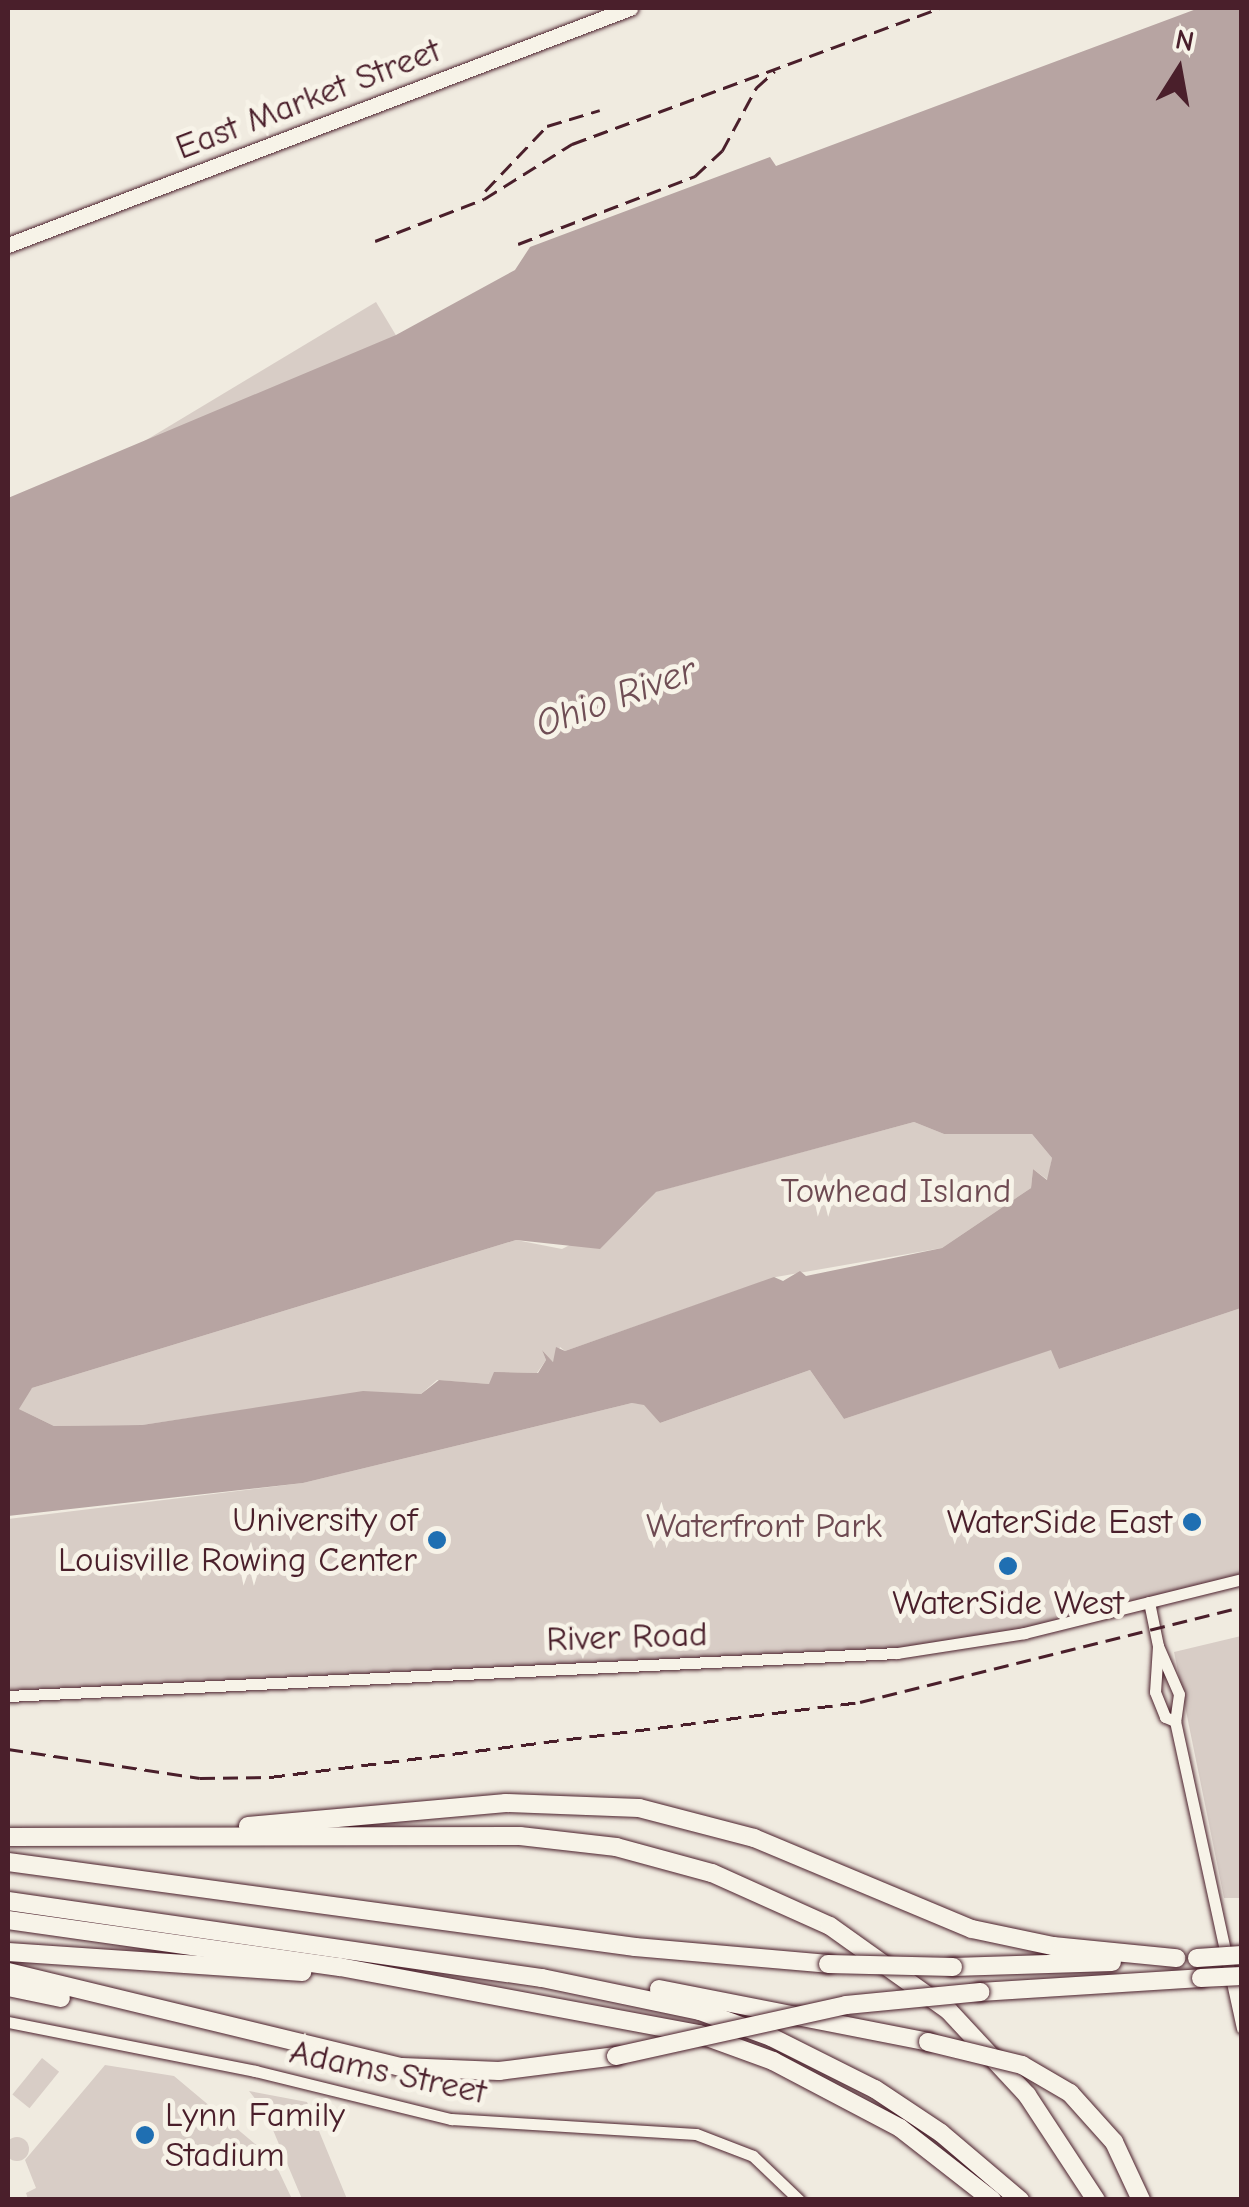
<!DOCTYPE html>
<html>
<head>
<meta charset="utf-8">
<style>
	body { margin:0 }
	#map { position:relative; width:1249px; height:2207px; overflow:hidden; background:#f0ebe0; font-family:"Comic Neue",sans-serif }
	div>[style] { position:absolute }
	.green>* { inset:0; background:#d8cdc6; transform-origin:0 0 }
	.round { border-radius:50% }
	.water>* { inset:0; background:#b7a4a2 }
	.roads { filter:drop-shadow(0 0 2px #4a1f2b) drop-shadow(0 0 2px #4a1f2b) }
	.minor>* { height:11px; margin:-5.5px; padding:0 5.5px; transform-origin:5.5px; border-radius:5.5px; background:#f7f3e8 }
	.major>* { height:15px; margin:-7.5px; padding:0 7.5px; transform-origin:7.5px; border-radius:7.5px; background:#f7f3e8 }
	.highway>* { height:18px; margin:-9px; padding:0 9px; transform-origin:9px; border-radius:9px; background:#f7f3e8 }
	.rail>* { height:2.5px; margin-top:-1.25px; transform-origin:0; background:repeating-linear-gradient(90deg,#4a1f2b 0 15px,transparent 0 23px) }
	.bridges { filter:drop-shadow(0 0 2px #4a1f2b) drop-shadow(0 0 2px #4a1f2b) }
	.highway-bridge>* { height:18px; margin:-9px; padding:0 9px; transform-origin:9px; border-radius:9px; background:#f7f3e8 }
	.dots>* { width:28px; height:28px; translate:-50% -50%; box-sizing:border-box; border:5px solid #f7f3e8; border-radius:50% }
	span { translate:-50% -50%; white-space:nowrap; text-align:center; line-height:1.15; -webkit-text-stroke:10px #f7f3e8; paint-order:stroke }
	.street-label { font-size:35px; color:#4a1f2b }
	.park-label { font-size:35px; color:#6e4a52 }
	.poi-label { font-size:35px; color:#4a1f2b }
	.right { translate:-100% -50%; text-align:right }
	.left { translate:0 -50%; text-align:left }
	.water-label { font-size:38px; color:#704e55; font-style:italic }
	.frame { position:absolute; inset:0; border:10px solid #4a1f2b; pointer-events:none }
	.north { position:absolute; left:1129px; top:20px; width:100px; height:100px; -webkit-text-stroke:8px #f7f3e8; paint-order:stroke; rotate:11deg; font-size:28px; font-weight:700; line-height:40px; text-align:center; color:#4a1f2b }
	.north::after { content:''; display:block; margin:auto; width:35px; height:45px; background:#4a1f2b; clip-path:polygon(50% 0,100% 100%,50% 72%,0 100%) }
</style>
</head>
<body>
<div id="map">
	<div class="green">
		<i style="left:376px;top:302px;width:39px;height:399px;rotate:59deg"></i>
		<i style="clip-path:polygon(914px 1122px,944px 1134px,1032px 1134px,1052px 1158px,1048px 1180px,1033px 1169px,1031px 1188px,942px 1248px,776px 1277px,565px 1351px,560px 1347px,553px 1362px,542px 1350px,546px 1360px,537px 1373px,506px 1372px,489px 1384px,437px 1380px,421px 1394px,367px 1392px,142px 1425px,54px 1426px,19px 1409px,19px 1399px,32px 1388px,516px 1240px,562px 1249px,639px 1210px,655px 1192px)"></i>
		<i style="clip-path:polygon(1241px 1308px,1241px 1576px,1024px 1633px,897px 1653px,8px 1696px,8px 1519px,303px 1483px,632px 1403px,644px 1404px,660px 1423px,810px 1370px,844px 1419px,1052px 1349px,1059px 1369px)"></i>
		<i style="clip-path:polygon(1241px 1636px,1241px 1898px,1224px 1898px,1174px 1652px)"></i>
		<i style="left:42px;top:2058px;width:22px;height:47px;rotate:39deg"></i>
		<i style="clip-path:polygon(105px 2065px,174px 2076px,273px 2159px,292px 2199px,28px 2199px,26px 2193px,36px 2188px,25px 2160px)"></i>
		<i style="clip-path:polygon(249px 2091px,307px 2102px,347px 2199px,302px 2199px,265px 2111px)"></i>
		<i class="round" style="left:5px;top:2137px;width:24px;height:24px"></i>
	</div>
	<div class="water">
		<i style="clip-path:polygon(evenodd,1199px 8px,1242px 8px,1241px 1308px,1059px 1369px,1051px 1350px,844px 1419px,810px 1370px,660px 1423px,644px 1405px,632px 1403px,303px 1483px,8px 1516px,8px 498px,396px 335px,515px 270px,530px 247px,770px 157px,776px 166px,1199px 8px,914px 1122px,944px 1134px,1032px 1134px,1052px 1158px,1047px 1180px,1033px 1169px,1031px 1188px,942px 1248px,806px 1276px,800px 1271px,783px 1281px,774px 1277px,565px 1351px,556px 1347px,553px 1362px,542px 1350px,546px 1360px,538px 1373px,494px 1372px,489px 1384px,439px 1380px,421px 1394px,363px 1391px,142px 1425px,54px 1426px,19px 1409px,32px 1388px,516px 1240px,600px 1249px,656px 1192px,914px 1122px)"></i>
	</div>
	<div class="roads">
		<div class="minor">
			<i style="left:1149px;top:1602px;width:45px;rotate:78.4deg"></i>
			<i style="left:1158px;top:1646px;width:46px;rotate:93.7deg"></i>
			<i style="left:1155px;top:1692px;width:27px;rotate:68deg"></i>
			<i style="left:1165px;top:1717px;width:11px;rotate:22deg"></i>
			<i style="left:1158px;top:1646px;width:52px;rotate:66.4deg"></i>
			<i style="left:1179px;top:1694px;width:27px;rotate:98deg"></i>
			<i style="left:1175px;top:1721px;width:314px;rotate:77.7deg"></i>
			<i style="left:8px;top:1696px;width:890px;rotate:-2.77deg"></i>
			<i style="left:897px;top:1653px;width:129px;rotate:-8.9deg"></i>
			<i style="left:1024px;top:1633px;width:225px;rotate:-13.9deg"></i>
			<i style="left:8px;top:2022px;width:252px;rotate:11.2deg"></i>
			<i style="left:255px;top:2071px;width:202px;rotate:13.8deg"></i>
			<i style="left:451px;top:2119px;width:245px;rotate:3.5deg"></i>
			<i style="left:696px;top:2134px;width:61px;rotate:21.1deg"></i>
			<i style="left:753px;top:2156px;width:64px;rotate:43.7deg"></i>
		</div>
		<div class="major">
			<i style="left:8px;top:245px;width:666px;rotate:-20.86deg"></i>
		</div>
		<div class="highway">
			<i style="left:248px;top:1826px;width:259px;rotate:-5.1deg"></i>
			<i style="left:506px;top:1803px;width:133px;rotate:2.2deg"></i>
			<i style="left:639px;top:1808px;width:119px;rotate:14.6deg"></i>
			<i style="left:754px;top:1838px;width:236px;rotate:22.7deg"></i>
			<i style="left:972px;top:1929px;width:83px;rotate:11.9deg"></i>
			<i style="left:1053px;top:1946px;width:124px;rotate:5.6deg"></i>
			<i style="left:8px;top:1837px;width:512px;rotate:-0.11deg"></i>
			<i style="left:520px;top:1836px;width:97px;rotate:6.5deg"></i>
			<i style="left:616px;top:1847px;width:99px;rotate:15.2deg"></i>
			<i style="left:712px;top:1873px;width:129px;rotate:24.2deg"></i>
			<i style="left:830px;top:1926px;width:146px;rotate:35.5deg"></i>
			<i style="left:949px;top:2011px;width:115px;rotate:47.1deg"></i>
			<i style="left:1027px;top:2095px;width:126px;rotate:56.7deg"></i>
			<i style="left:8px;top:1862px;width:633px;rotate:7.72deg"></i>
			<i style="left:635px;top:1947px;width:194px;rotate:5deg"></i>
			<i style="left:8px;top:1901px;width:540px;rotate:8.21deg"></i>
			<i style="left:542px;top:1978px;width:161px;rotate:11.8deg"></i>
			<i style="left:700px;top:2011px;width:76px;rotate:20.1deg"></i>
			<i style="left:771px;top:2037px;width:116px;rotate:26.6deg"></i>
			<i style="left:875px;top:2089px;width:79px;rotate:33.7deg"></i>
			<i style="left:941px;top:2133px;width:104px;rotate:40.3deg"></i>
			<i style="left:8px;top:1920px;width:335px;rotate:8.1deg"></i>
			<i style="left:340px;top:1967px;width:365px;rotate:10.6deg"></i>
			<i style="left:699px;top:2034px;width:79px;rotate:20deg"></i>
			<i style="left:773px;top:2061px;width:144px;rotate:27.8deg"></i>
			<i style="left:900px;top:2128px;width:117px;rotate:38deg"></i>
			<i style="left:8px;top:1952px;width:295px;rotate:3.9deg"></i>
			<i style="left:953px;top:1967px;width:159px;rotate:-1.8deg"></i>
			<i style="left:8px;top:1972px;width:405px;rotate:13.6deg"></i>
			<i style="left:402px;top:2067px;width:97px;rotate:2.4deg"></i>
			<i style="left:499px;top:2071px;width:118px;rotate:-7.3deg"></i>
			<i style="left:8px;top:1987px;width:54px;rotate:11.7deg"></i>
			<i style="left:659px;top:1989px;width:274px;rotate:11.1deg"></i>
			<i style="left:980px;top:1992px;width:221px;rotate:-3.6deg"></i>
		</div>
	</div>
	<div class="rail">
		<i style="left:1032px;top:8px;width:80px"></i>
		<i style="left:485px;top:191px;width:90px;rotate:-46.4deg"></i>
		<i style="left:547px;top:126px;width:55px;rotate:-16.8deg"></i>
		<i style="left:375px;top:241px;width:117px;rotate:-21.1deg"></i>
		<i style="left:484px;top:199px;width:104px;rotate:-32deg"></i>
		<i style="left:572px;top:144px;width:391px;rotate:-20.3deg"></i>
		<i style="left:518px;top:244px;width:190px;rotate:-21deg"></i>
		<i style="left:695px;top:176px;width:37px;rotate:-43deg"></i>
		<i style="left:722px;top:151px;width:72px;rotate:-61.6deg"></i>
		<i style="left:756px;top:88px;width:25px;rotate:-42deg"></i>
		<i style="left:8px;top:1749px;width:194px;rotate:8.6deg"></i>
		<i style="left:200px;top:1778px;width:70px;rotate:-0.8deg"></i>
		<i style="left:270px;top:1777px;width:595px;rotate:-7.24deg"></i>
		<i style="left:860px;top:1702px;width:394px;rotate:-14deg"></i>
	</div>
	<div class="bridges">
		<div class="highway-bridge">
			<i style="left:1197px;top:1958px;width:45px;rotate:-3.8deg"></i>
			<i style="left:828px;top:1964px;width:125px;rotate:1.4deg"></i>
			<i style="left:1201px;top:1978px;width:41px;rotate:-2.8deg"></i>
			<i style="left:928px;top:2042px;width:97px;rotate:13.7deg"></i>
			<i style="left:1022px;top:2065px;width:56px;rotate:30.3deg"></i>
			<i style="left:1070px;top:2093px;width:66px;rotate:48.1deg"></i>
			<i style="left:1114px;top:2142px;width:64px;rotate:65deg"></i>
			<i style="left:616px;top:2056px;width:236px;rotate:-12.5deg"></i>
			<i style="left:846px;top:2005px;width:135px;rotate:-5.5deg"></i>
		</div>
	</div>
	<div class="dots">
		<i style="left:1192px;top:1522px;background:#1f6fb2"></i>
		<i style="left:437px;top:1540px;background:#1f6fb2"></i>
		<i style="left:1008px;top:1566px;background:#1f6fb2"></i>
		<i style="left:145px;top:2135px;background:#1f6fb2"></i>
	</div>
	<div class="street-label">
		<span style="left:308px;top:99px;rotate:-21deg">East Market Street</span>
		<span style="left:627px;top:1637px;rotate:-2deg">River Road</span>
		<span style="left:388px;top:2072px;rotate:12deg">Adams Street</span>
	</div>
	<div class="park-label">
		<span style="left:896px;top:1191px">Towhead Island</span>
		<span style="left:764px;top:1526px">Waterfront Park</span>
	</div>
	<div class="poi-label">
		<span class="right" style="left:417px;top:1540px">University of<br>Louisville Rowing Center</span>
		<span class="right" style="left:1172px;top:1522px">WaterSide East</span>
		<span style="left:1008px;top:1603px">WaterSide West</span>
		<span class="left" style="left:165px;top:2135px">Lynn Family<br>Stadium</span>
	</div>
	<div class="water-label">
		<span style="left:616px;top:698px;rotate:-20deg">Ohio River</span>
	</div>
	<div class="frame"></div>
	<div class="north">N</div>
</div>
</body>
</html>
